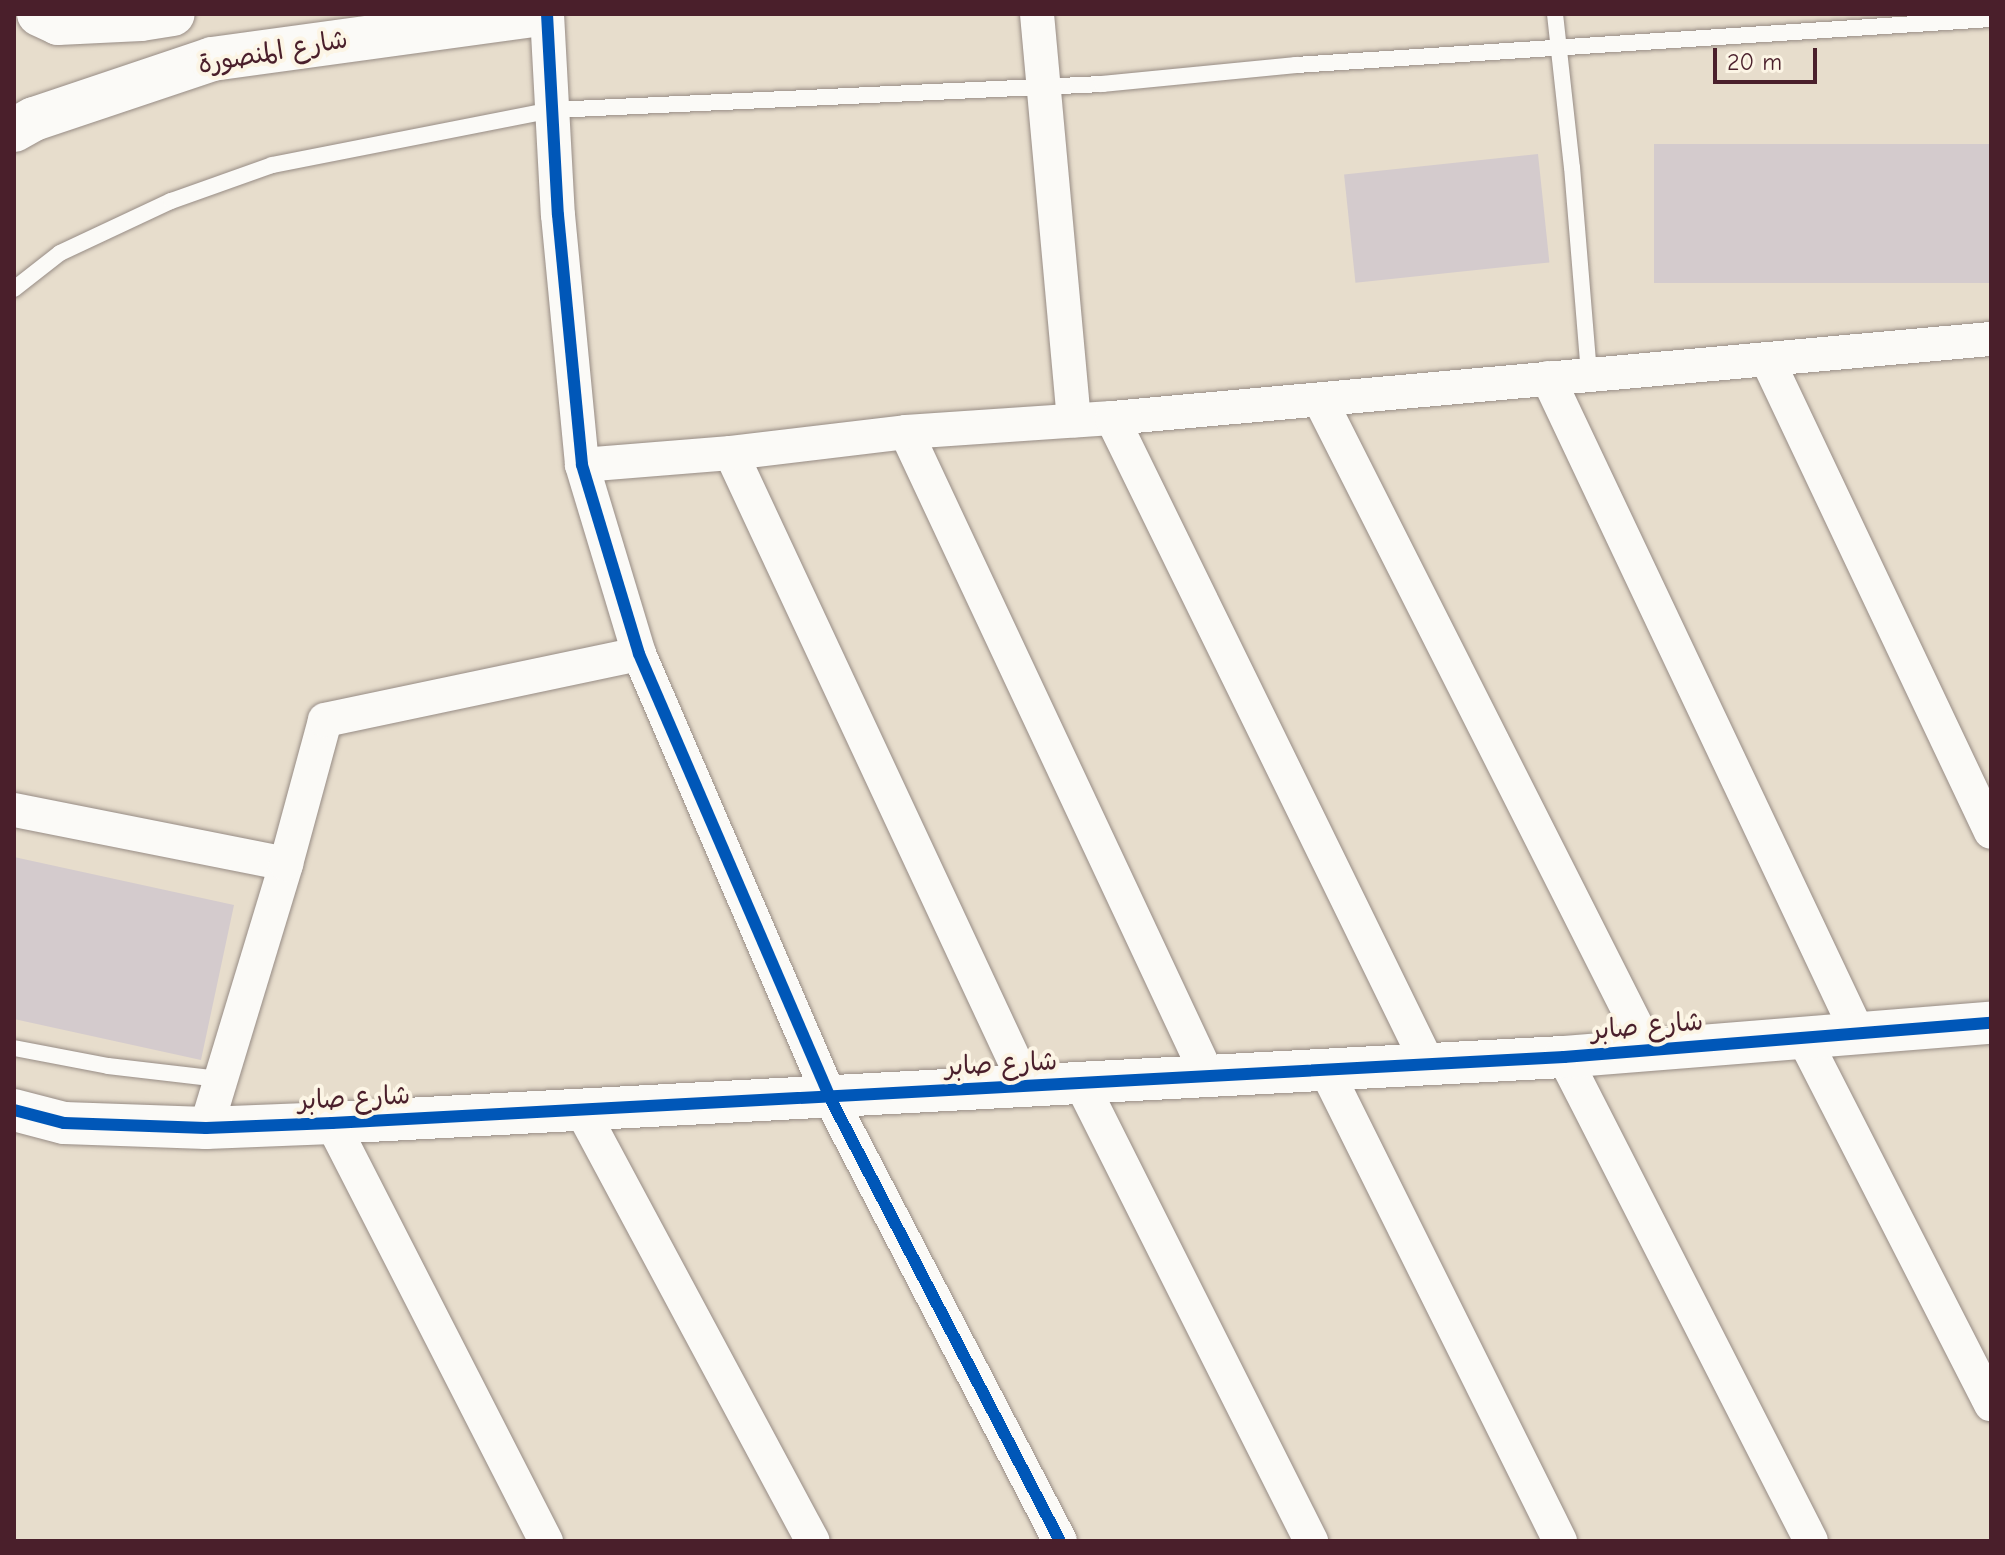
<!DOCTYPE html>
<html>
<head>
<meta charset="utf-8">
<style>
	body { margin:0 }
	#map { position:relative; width:2005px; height:1555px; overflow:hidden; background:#e7ddcc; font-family:"Comic Neue","Playpen Sans Arabic",sans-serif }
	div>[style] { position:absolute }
	.building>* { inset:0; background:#d4cbcd; transform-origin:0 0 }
	.roads { filter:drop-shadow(0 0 2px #978c85) drop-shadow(0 0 2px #978c85) }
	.service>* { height:16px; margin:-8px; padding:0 8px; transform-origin:8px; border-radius:8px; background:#fbfaf7 }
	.minor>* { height:34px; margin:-17px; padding:0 17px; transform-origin:17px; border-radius:17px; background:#fbfaf7 }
	.tertiary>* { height:42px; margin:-21px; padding:0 21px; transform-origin:21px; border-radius:21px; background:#fbfaf7 }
	.trunk>* { height:44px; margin:-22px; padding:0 22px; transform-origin:22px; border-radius:22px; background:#fbfaf7 }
	.cycleway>* { height:12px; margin:-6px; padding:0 6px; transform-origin:6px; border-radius:6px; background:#0057b8 }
	span { translate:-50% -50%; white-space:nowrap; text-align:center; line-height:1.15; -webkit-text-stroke:8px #fcf5e5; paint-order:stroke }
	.street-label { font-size:26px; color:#4a1f2b }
	.frame { position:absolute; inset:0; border:16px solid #4a1f2b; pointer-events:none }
	.scale { position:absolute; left:1713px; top:48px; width:104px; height:36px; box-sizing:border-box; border:4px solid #4a1f2b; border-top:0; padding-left:10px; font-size:24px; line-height:28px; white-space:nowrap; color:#4a1f2b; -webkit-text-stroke:6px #fcf5e5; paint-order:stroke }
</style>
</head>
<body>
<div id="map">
	<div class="building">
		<i style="left:1991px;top:144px;width:139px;height:337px;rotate:90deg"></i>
		<i style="left:1538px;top:154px;width:109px;height:195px;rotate:84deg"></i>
		<i style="clip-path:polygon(14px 857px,234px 905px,201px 1060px,14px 1019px)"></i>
	</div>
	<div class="roads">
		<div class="service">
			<i style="left:1555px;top:14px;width:154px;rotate:83.7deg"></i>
			<i style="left:1572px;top:167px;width:208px;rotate:85.3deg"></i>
			<i style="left:14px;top:289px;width:58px;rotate:-38deg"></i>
			<i style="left:60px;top:253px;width:123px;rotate:-25.1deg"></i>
			<i style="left:171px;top:201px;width:107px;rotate:-19.6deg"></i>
			<i style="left:272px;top:165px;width:286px;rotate:-11.1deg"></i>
			<i style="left:553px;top:110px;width:550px;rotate:-2.71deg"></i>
			<i style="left:1102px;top:84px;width:195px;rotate:-5.6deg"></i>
			<i style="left:1296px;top:65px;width:697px;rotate:-3.79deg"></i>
			<i style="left:14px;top:1048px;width:96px;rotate:10.8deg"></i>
			<i style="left:108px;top:1066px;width:112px;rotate:6.7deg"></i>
		</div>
		<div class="minor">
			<i style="left:547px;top:14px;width:201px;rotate:86.9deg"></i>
			<i style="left:558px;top:215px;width:251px;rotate:84.5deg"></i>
			<i style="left:582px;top:465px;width:197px;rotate:73.2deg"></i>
			<i style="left:639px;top:654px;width:481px;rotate:66.7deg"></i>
			<i style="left:829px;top:1096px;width:501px;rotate:62.57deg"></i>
			<i style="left:1037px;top:14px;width:408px;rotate:84.8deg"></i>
			<i style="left:1767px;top:359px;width:523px;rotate:64.66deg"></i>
			<i style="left:1548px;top:378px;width:722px;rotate:64.68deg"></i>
			<i style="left:1320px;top:400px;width:727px;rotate:63.19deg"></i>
			<i style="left:1112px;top:418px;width:719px;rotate:63.93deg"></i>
			<i style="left:906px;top:432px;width:711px;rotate:64.88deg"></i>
			<i style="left:731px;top:453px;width:697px;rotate:64.98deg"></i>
			<i style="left:582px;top:465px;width:149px;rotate:-4.6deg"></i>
			<i style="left:731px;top:453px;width:176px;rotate:-6.8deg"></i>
			<i style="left:906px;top:432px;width:206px;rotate:-3.9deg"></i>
			<i style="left:1112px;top:418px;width:883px;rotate:-5.14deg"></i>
			<i style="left:14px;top:810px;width:277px;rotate:11.2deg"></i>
			<i style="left:1802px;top:1035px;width:415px;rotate:62.9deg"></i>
			<i style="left:1564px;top:1057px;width:543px;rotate:62.96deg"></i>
			<i style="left:1326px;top:1070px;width:526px;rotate:63.58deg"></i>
			<i style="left:1081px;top:1083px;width:513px;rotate:63.33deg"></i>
			<i style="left:581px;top:1109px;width:490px;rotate:61.8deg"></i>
			<i style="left:332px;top:1123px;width:470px;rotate:62.9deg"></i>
			<i style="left:206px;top:1128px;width:276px;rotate:-73.1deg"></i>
			<i style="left:286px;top:864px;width:149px;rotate:-74.8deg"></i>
			<i style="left:325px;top:720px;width:321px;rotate:-11.9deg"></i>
		</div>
		<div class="tertiary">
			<i style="left:14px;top:1110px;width:52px;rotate:14.6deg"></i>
			<i style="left:64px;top:1123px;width:142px;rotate:2deg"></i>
			<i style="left:206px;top:1128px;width:126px;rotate:-2.3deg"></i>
			<i style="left:332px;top:1123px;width:1234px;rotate:-3.07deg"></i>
			<i style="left:1564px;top:1057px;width:428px;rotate:-4.6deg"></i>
		</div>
		<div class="trunk">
			<i style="left:39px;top:14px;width:21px;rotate:25deg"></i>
			<i style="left:58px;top:23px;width:83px;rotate:-2.8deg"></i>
			<i style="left:141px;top:19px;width:32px;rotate:-9deg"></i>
			<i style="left:14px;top:130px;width:23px;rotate:-29deg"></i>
			<i style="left:34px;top:119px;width:188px;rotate:-18.6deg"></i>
			<i style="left:212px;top:59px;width:332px;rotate:-7.8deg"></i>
		</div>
	</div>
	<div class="cycleway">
		<i style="left:547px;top:14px;width:201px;rotate:86.9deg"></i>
		<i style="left:558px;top:215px;width:251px;rotate:84.5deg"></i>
		<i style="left:582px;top:465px;width:197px;rotate:73.2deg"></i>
		<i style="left:639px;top:654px;width:481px;rotate:66.7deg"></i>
		<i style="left:829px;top:1096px;width:501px;rotate:62.57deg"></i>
		<i style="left:14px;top:1110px;width:52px;rotate:14.6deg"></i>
		<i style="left:64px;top:1123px;width:142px;rotate:2deg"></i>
		<i style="left:206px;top:1128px;width:126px;rotate:-2.3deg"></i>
		<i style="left:332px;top:1123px;width:1234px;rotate:-3.07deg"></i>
		<i style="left:1564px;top:1057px;width:428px;rotate:-4.6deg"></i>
	</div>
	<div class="street-label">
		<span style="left:273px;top:53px;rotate:-10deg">شارع المنصورة</span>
		<span style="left:1647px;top:1027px;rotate:-5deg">شارع صابر</span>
		<span style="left:1001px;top:1065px;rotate:-3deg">شارع صابر</span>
		<span style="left:354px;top:1099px;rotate:-3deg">شارع صابر</span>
	</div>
	<div class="frame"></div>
	<div class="scale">20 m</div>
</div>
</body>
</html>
